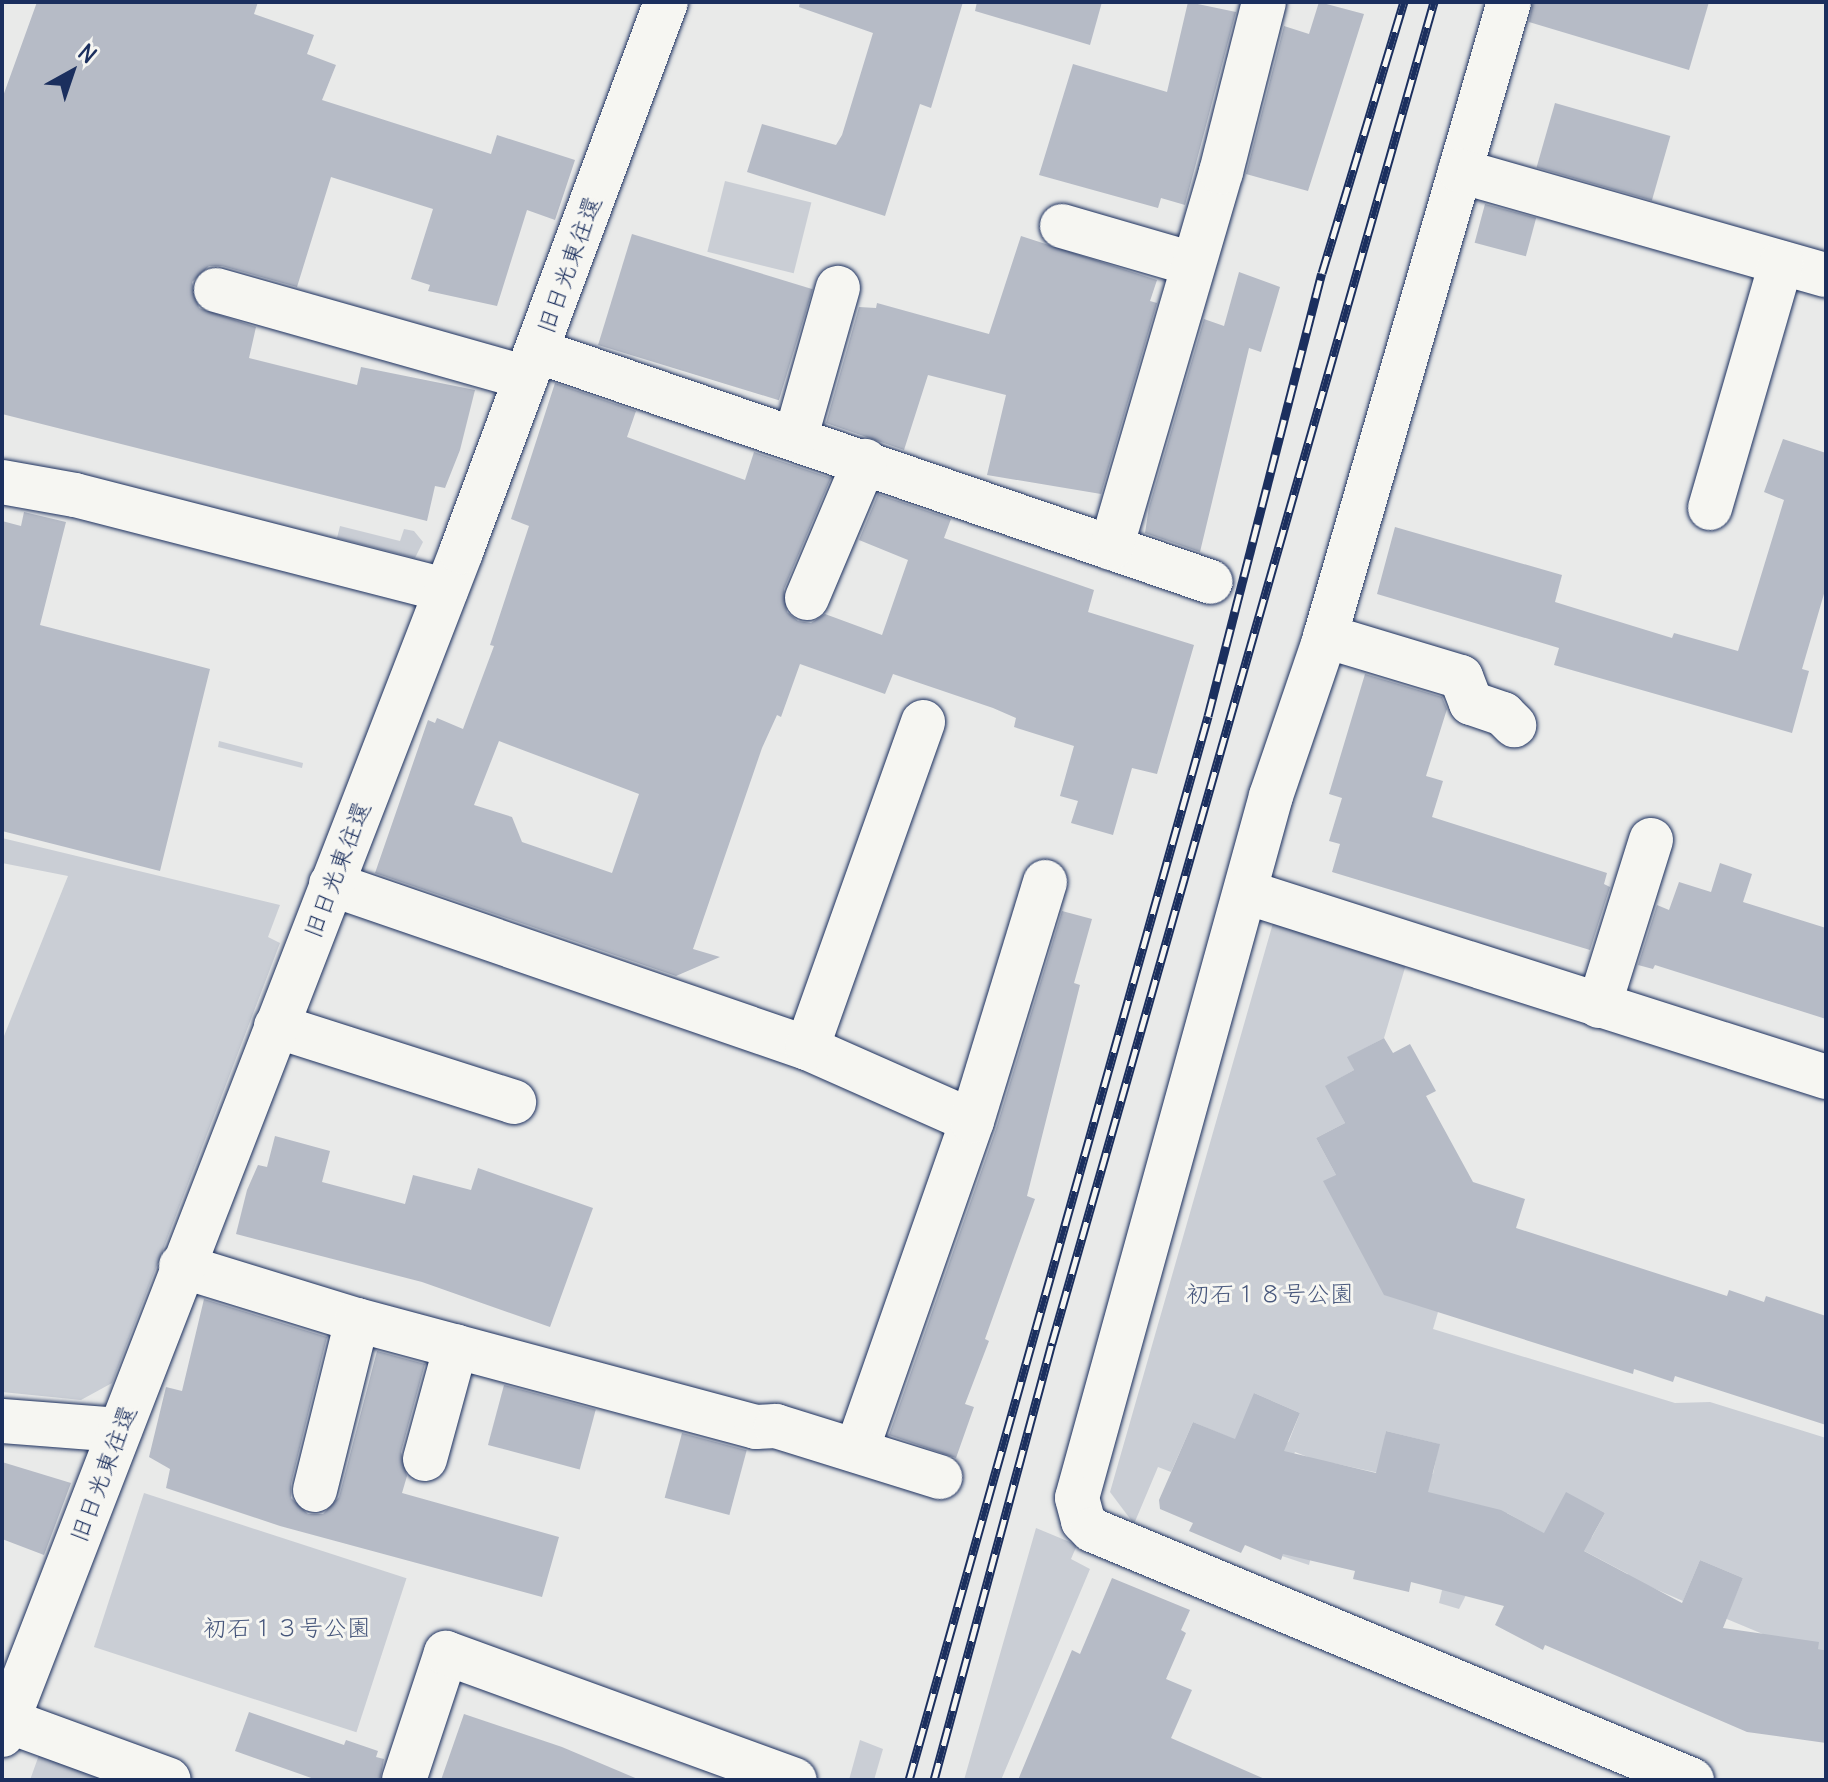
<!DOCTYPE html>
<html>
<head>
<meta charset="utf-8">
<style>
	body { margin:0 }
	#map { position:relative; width:1828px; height:1782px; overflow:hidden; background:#e9eae9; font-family:Delius,"Klee One",sans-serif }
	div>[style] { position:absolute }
	.green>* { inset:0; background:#caced5; transform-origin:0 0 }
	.building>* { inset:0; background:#b6bbc6; transform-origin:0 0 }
	.roads { filter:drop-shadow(0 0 2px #1b2f5e) drop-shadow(0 0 2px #1b2f5e) }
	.minor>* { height:44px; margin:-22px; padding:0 22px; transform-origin:22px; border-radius:22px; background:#f6f6f2 }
	.rail>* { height:9px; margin-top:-4.5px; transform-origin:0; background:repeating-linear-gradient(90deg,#f6f6f2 0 18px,#1b2f5e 0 36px); box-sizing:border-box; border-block:2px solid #1b2f5e }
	span { translate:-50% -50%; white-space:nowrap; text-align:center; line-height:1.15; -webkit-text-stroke:6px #f6f6f2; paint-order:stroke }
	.street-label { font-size:24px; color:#1b2f5e }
	.park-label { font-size:24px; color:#47577c }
	.frame { position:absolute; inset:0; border:4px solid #1b2f5e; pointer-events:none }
	.north { position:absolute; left:32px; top:32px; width:80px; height:80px; -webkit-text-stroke:6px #f6f6f2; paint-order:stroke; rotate:40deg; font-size:22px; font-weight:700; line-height:32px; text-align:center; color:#1b2f5e }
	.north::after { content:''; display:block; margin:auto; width:28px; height:36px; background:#1b2f5e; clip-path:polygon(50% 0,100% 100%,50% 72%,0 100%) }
</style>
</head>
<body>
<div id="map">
	<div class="green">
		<i style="left:725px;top:181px;width:89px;height:73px;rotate:14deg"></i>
		<i style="clip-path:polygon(340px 526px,400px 541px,404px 529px,414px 531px,423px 542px,415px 558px,337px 538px)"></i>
		<i style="clip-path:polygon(219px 741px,303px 763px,302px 768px,218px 747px)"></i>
		<i style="clip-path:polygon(2px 838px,280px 905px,268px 937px,280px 943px,112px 1383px,81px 1400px,2px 1392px,2px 1041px,68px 876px,2px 863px)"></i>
		<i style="clip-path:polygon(1273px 923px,1407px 961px,1384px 1038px,1348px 1057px,1354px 1070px,1326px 1086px,1345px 1123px,1316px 1138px,1336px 1175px,1438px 1312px,1433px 1329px,1675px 1403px,1710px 1402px,1826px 1438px,1826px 1650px,1818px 1649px,1779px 1736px,1749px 1727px,1770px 1637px,1710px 1612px,1732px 1604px,1743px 1578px,1700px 1560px,1683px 1601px,1646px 1585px,1617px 1595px,1628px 1574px,1573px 1545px,1592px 1537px,1605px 1513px,1583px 1502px,1549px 1536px,1507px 1513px,1459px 1609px,1439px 1603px,1449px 1560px,1408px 1487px,1413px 1468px,1433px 1474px,1439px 1444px,1386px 1431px,1379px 1473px,1333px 1463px,1309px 1565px,1282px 1556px,1313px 1459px,1295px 1452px,1290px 1463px,1274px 1456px,1289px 1441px,1300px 1413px,1254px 1393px,1250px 1446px,1193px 1422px,1171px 1472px,1158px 1467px,1134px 1524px,1110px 1492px)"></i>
		<i style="left:144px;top:1493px;width:276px;height:162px;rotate:18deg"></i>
		<i style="clip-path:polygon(1036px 1528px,1077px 1545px,1071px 1559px,1090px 1569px,1001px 1780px,964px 1780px)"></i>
		<i style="clip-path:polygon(860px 1740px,883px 1749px,874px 1780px,849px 1780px)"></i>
		<i style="clip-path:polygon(39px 1755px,110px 1780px,30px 1780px)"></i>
	</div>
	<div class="building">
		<i style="clip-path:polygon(37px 2px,258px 2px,254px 14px,314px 35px,307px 54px,336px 65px,322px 100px,491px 154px,497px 135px,575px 160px,555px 220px,527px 210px,497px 306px,428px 291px,430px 285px,411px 279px,433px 209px,331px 177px,297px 287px,222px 266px,209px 266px,192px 282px,199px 308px,256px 327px,249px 358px,357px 385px,361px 367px,475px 390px,460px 450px,445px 488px,435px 486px,427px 521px,2px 414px,2px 99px)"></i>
		<i style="clip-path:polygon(800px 2px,963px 2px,931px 108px,920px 104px,885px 216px,747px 172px,762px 124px,836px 145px,842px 135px,873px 33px,799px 7px)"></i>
		<i style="clip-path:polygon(977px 2px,1102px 2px,1090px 45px,975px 11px)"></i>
		<i style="clip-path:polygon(1188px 2px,1236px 12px,1185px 205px,1161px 198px,1158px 208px,1039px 175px,1073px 64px,1167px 92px)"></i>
		<i style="clip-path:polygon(1319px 2px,1364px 14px,1308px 191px,1246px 174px,1284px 26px,1309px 34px)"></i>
		<i style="clip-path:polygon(1533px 2px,1709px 2px,1689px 70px,1529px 22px)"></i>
		<i style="left:1555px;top:103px;width:120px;height:67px;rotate:16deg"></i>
		<i style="left:1485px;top:204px;width:53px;height:40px;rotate:15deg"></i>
		<i style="left:632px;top:234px;width:189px;height:116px;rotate:17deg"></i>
		<i style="clip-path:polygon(1021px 236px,1157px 280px,1150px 301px,1157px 303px,1101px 494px,987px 475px,1006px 395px,928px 375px,904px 450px,826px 423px,859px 307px,876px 308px,877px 303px,989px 334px)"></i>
		<i style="clip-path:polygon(1239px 272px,1280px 287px,1261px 352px,1249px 348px,1200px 552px,1145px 533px,1149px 507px,1204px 319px,1224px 326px)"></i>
		<i style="clip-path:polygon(evenodd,555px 383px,636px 411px,627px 437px,745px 480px,754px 452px,831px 478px,784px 589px,787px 612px,798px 621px,811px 623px,825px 614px,882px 635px,908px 560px,859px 540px,878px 494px,951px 519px,944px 538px,1094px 590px,1088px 612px,1194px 645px,1157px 774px,1132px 768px,1113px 835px,1071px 823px,1078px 801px,1060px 796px,1074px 746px,1014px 727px,1016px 718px,993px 708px,893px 674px,885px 694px,800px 664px,781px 717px,777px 715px,762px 748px,693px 949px,720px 957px,676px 976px,375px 873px,428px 720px,435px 723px,437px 718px,463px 729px,494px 646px,490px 645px,529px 526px,511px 519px,555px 383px,499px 741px,639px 794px,612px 873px,522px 842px,512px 817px,474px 805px,499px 741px)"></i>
		<i style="clip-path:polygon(1783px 439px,1826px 453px,1826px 587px,1802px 669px,1809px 671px,1792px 733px,1554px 665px,1559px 648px,1377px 594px,1395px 527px,1562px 575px,1555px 602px,1672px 638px,1674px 633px,1738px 651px,1784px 500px,1764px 492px)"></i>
		<i style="clip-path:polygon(24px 512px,66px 522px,40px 625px,210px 669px,160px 871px,2px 831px,2px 521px,21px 526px)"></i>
		<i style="clip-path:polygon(1365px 674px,1442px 697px,1447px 709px,1426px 776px,1443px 781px,1432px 817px,1607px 873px,1604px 884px,1610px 887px,1590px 950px,1332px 872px,1340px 844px,1329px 841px,1342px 798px,1329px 794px)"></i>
		<i style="clip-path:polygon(1720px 863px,1752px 874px,1743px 902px,1826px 928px,1826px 1019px,1655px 965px,1653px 969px,1638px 965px,1657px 905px,1669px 910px,1679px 882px,1711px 892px)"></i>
		<i style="clip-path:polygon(1062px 911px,1092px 919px,1074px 983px,1080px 985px,1027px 1196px,1035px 1199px,985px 1339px,989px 1341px,965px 1404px,974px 1407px,956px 1458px,889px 1435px,996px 1129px)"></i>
		<i style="clip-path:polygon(1384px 1038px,1393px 1053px,1410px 1044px,1436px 1091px,1426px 1096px,1473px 1182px,1525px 1199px,1516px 1228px,1727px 1296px,1729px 1290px,1764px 1302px,1766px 1296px,1826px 1316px,1826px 1425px,1675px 1376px,1673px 1382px,1634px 1369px,1633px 1374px,1384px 1295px,1323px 1181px,1336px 1175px,1316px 1138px,1345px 1123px,1325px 1086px,1354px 1070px,1347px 1057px)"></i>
		<i style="clip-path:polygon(275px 1136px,330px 1151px,322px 1182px,405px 1204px,413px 1175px,471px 1190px,478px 1168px,593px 1208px,550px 1327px,422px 1282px,236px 1234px,247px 1190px,258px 1165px,267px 1167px)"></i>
		<i style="clip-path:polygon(204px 1299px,327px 1337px,291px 1484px,291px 1498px,308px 1514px,323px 1514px,339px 1497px,377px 1351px,425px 1364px,401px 1452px,407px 1476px,402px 1493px,559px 1537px,542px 1597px,280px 1526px,166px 1488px,170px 1469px,149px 1457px,166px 1387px,182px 1391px)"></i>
		<i style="left:504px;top:1385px;width:95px;height:62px;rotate:15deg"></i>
		<i style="clip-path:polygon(1254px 1393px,1300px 1413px,1284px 1451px,1376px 1473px,1386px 1431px,1440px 1444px,1428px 1492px,1501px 1510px,1544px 1533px,1566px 1492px,1605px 1513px,1584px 1551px,1682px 1603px,1700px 1560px,1743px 1578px,1723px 1628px,1819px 1642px,1818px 1649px,1826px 1650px,1826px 1743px,1747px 1732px,1545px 1645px,1543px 1650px,1495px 1625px,1504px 1606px,1411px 1582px,1409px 1592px,1353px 1579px,1355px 1571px,1283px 1554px,1281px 1560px,1245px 1545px,1241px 1553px,1189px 1531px,1193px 1523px,1160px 1509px,1159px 1500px,1193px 1422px,1235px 1439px)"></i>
		<i style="left:682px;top:1433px;width:67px;height:67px;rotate:15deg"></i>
		<i style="clip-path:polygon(2px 1462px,71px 1483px,44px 1555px,2px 1539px)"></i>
		<i style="clip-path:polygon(1112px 1578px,1190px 1610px,1181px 1630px,1186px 1633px,1166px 1679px,1192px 1690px,1171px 1738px,1267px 1780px,1018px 1780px,1072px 1650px,1080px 1654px)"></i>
		<i style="clip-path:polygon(249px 1712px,344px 1745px,346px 1740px,378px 1751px,376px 1757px,384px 1759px,380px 1780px,317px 1780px,235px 1751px)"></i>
		<i style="clip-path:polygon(464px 1714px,562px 1747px,640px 1780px,441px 1780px)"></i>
	</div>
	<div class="roads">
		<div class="minor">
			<i style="left:1509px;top:2px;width:668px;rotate:106.16deg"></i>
			<i style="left:1323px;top:644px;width:161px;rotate:108.9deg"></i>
			<i style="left:1271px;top:796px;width:728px;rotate:105.45deg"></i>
			<i style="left:1077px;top:1498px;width:24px;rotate:75deg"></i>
			<i style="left:1083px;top:1521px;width:13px;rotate:45deg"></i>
			<i style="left:1092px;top:1530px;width:650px;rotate:22.62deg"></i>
			<i style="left:1460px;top:171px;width:380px;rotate:15.9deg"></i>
			<i style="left:1062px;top:226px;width:136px;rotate:16.2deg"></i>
			<i style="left:216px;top:290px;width:322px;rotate:15.8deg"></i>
			<i style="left:537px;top:351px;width:712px;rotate:18.92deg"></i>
			<i style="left:796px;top:436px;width:154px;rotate:-74.2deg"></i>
			<i style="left:2px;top:482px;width:74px;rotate:10.1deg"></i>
			<i style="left:75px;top:495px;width:383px;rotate:14.4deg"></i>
			<i style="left:1710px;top:508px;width:255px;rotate:-73.8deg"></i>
			<i style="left:1111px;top:548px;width:392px;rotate:-73.7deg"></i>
			<i style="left:1221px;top:172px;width:175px;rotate:-75.8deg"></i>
			<i style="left:807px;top:598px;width:149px;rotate:-67.1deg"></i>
			<i style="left:1325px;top:636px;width:142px;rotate:16.8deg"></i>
			<i style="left:1461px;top:677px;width:28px;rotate:69deg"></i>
			<i style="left:1471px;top:703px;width:34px;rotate:19deg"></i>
			<i style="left:1503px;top:714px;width:16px;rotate:45deg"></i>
			<i style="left:331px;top:884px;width:503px;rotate:19.01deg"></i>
			<i style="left:807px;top:1048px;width:180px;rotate:23.9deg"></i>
			<i style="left:972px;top:1121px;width:349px;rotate:109.3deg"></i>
			<i style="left:1246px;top:892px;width:609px;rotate:17.69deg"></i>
			<i style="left:1599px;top:1006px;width:174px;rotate:-72.6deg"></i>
			<i style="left:276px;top:1026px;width:250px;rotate:17.7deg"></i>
			<i style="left:807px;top:1048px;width:346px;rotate:-70.4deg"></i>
			<i style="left:972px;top:1121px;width:250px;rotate:-73deg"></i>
			<i style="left:181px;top:1266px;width:184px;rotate:17.1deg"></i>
			<i style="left:357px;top:1320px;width:413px;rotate:15deg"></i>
			<i style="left:756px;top:1427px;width:20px;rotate:-3deg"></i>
			<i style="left:776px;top:1426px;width:172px;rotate:17.3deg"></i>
			<i style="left:2px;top:1421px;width:118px;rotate:4.4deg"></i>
			<i style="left:425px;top:1459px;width:117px;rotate:-74.7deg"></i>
			<i style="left:315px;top:1490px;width:175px;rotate:-76.1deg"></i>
			<i style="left:8px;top:1721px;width:171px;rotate:20.1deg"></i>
			<i style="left:2px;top:1735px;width:1269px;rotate:-68.79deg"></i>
			<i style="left:461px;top:552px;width:587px;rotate:-69.56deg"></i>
			<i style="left:404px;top:1780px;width:134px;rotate:-71.7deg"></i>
			<i style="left:446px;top:1653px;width:371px;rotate:20deg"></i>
		</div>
	</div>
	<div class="rail">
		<i style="left:909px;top:1780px;width:1105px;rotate:-74.3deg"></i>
		<i style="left:1208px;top:716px;width:457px;rotate:-75.6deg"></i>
		<i style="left:1322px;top:273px;width:283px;rotate:-73.2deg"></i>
		<i style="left:934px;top:1780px;width:453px;rotate:-74.9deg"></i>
		<i style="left:1052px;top:1343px;width:1394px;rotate:-74.1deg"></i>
	</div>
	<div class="street-label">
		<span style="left:569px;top:265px;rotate:-70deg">旧日光東往還</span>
		<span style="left:337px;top:870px;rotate:-69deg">旧日光東往還</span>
		<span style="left:103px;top:1474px;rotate:-69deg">旧日光東往還</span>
	</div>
	<div class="park-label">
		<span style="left:1270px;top:1294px">初石１８号公園</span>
		<span style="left:287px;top:1628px">初石１３号公園</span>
	</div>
	<div class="frame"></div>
	<div class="north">N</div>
</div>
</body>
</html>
